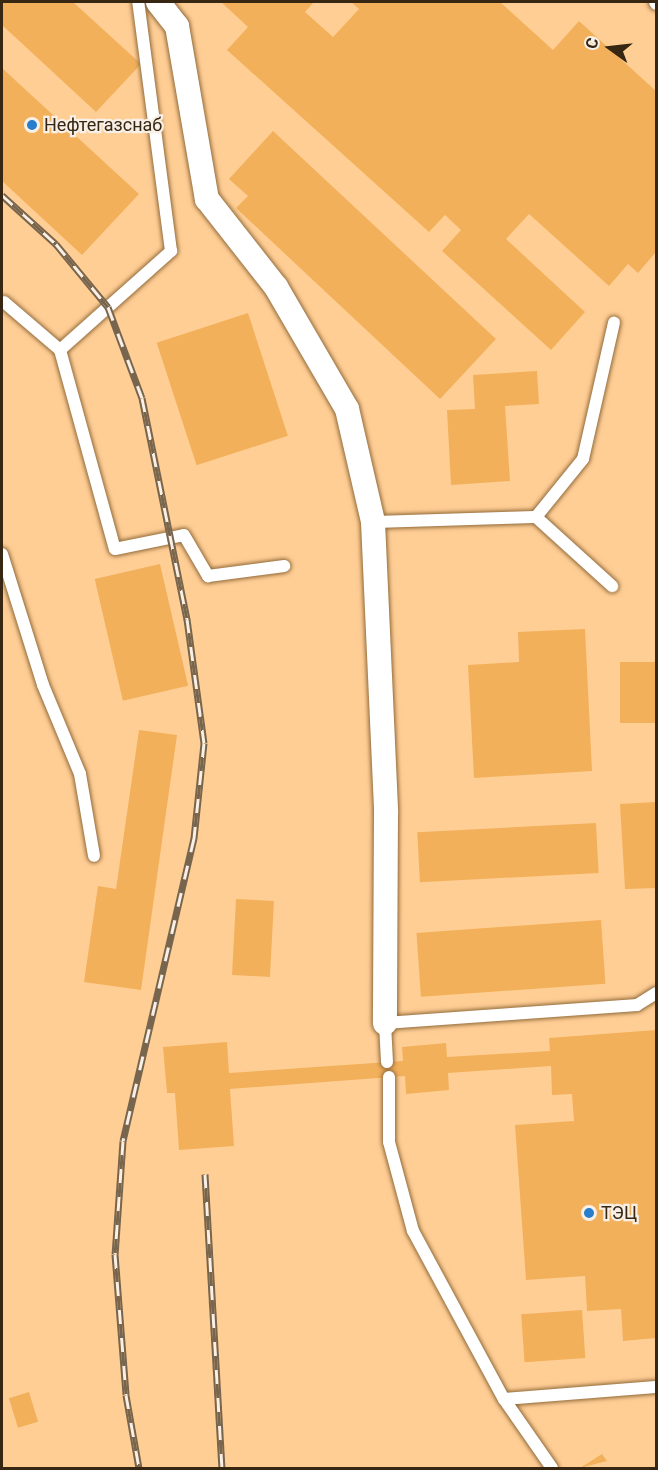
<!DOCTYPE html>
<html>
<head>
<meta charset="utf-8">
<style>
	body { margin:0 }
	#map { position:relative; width:658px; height:1470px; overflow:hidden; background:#f9dfc1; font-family:Roboto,sans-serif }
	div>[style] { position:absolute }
	.built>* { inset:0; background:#ffce95; transform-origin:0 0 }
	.building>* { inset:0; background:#f3b05b; transform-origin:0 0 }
	.roads { filter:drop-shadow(0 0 2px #926b3b) drop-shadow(0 0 2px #926b3b) }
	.service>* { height:12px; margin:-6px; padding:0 6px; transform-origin:6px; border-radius:6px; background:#fff }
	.minor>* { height:24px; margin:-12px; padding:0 12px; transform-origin:12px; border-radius:12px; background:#fff }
	.rail>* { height:7px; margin-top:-3.5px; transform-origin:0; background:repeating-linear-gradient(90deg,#f8f0e6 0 14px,#78654d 0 28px); box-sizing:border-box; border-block:2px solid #78654d }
	.dots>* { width:16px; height:16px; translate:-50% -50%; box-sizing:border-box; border:3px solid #f8f0e6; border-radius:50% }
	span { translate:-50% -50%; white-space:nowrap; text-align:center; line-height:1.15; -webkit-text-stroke:4.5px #f8f0e6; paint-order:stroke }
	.poi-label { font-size:18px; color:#362612 }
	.left { translate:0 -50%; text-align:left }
	.frame { position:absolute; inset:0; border:3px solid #362612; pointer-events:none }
	.north { position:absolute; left:580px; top:18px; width:60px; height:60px; -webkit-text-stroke:4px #f8f0e6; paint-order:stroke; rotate:285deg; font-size:16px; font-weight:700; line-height:24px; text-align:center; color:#362612 }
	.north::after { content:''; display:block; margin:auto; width:21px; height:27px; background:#362612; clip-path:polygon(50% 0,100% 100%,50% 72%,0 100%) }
</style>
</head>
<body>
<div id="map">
	<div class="built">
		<i style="left:2px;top:2px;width:654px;height:1466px"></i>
	</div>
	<div class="building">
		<i style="clip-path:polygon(2px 2px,73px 2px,141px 64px,96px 112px,2px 25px)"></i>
		<i style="clip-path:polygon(221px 2px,314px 2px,305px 12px,333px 37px,359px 9px,351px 2px,500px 2px,553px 50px,579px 21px,656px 91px,656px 252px,638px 273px,628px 264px,609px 286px,529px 214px,506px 239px,585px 312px,551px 350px,442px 251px,461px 230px,445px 215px,429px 232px,227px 50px,248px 27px)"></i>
		<i style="clip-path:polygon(2px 68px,139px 194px,82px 255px,2px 181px)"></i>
		<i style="clip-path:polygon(273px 131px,496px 339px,440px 399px,236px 208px,248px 196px,229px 179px)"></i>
		<i style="left:248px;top:313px;width:129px;height:96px;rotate:72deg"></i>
		<i style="clip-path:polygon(537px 371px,539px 404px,505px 406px,510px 481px,451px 485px,447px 410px,475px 409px,473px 375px)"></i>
		<i style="left:160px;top:564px;width:125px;height:67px;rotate:77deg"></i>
		<i style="clip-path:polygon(585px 629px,592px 771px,474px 778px,468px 665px,519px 662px,518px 632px)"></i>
		<i style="left:656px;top:662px;width:61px;height:36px;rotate:90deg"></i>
		<i style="clip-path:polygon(139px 730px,177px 735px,141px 990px,84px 982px,98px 886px,116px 889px)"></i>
		<i style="clip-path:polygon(656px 802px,656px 888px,625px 889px,620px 804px)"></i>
		<i style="left:596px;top:823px;width:50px;height:179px;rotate:87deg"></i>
		<i style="left:236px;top:899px;width:38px;height:76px;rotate:3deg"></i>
		<i style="left:601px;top:920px;width:64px;height:185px;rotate:86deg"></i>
		<i style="clip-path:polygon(656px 1030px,656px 1338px,623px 1341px,621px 1309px,587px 1311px,585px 1276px,526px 1280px,515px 1125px,574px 1121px,572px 1094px,552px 1095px,551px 1066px,448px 1073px,449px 1090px,406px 1094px,405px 1076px,230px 1089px,234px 1146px,179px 1150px,175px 1093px,167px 1093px,163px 1047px,227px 1042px,229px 1073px,403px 1061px,402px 1047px,446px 1043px,447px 1057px,550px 1051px,549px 1038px)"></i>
		<i style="left:582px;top:1310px;width:48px;height:61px;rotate:86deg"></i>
		<i style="left:29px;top:1392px;width:31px;height:21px;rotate:73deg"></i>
		<i style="clip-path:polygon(602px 1454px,607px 1461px,580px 1468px)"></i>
	</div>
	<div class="roads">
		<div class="service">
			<i style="left:655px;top:2px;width:2px;rotate:63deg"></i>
			<i style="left:4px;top:302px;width:74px;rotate:40.6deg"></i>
			<i style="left:60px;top:350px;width:206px;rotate:74.6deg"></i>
			<i style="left:115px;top:549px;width:70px;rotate:-11.5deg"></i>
			<i style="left:184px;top:535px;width:48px;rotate:59.7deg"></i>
			<i style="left:208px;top:576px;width:77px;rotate:-7.5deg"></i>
			<i style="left:60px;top:350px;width:149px;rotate:-41.7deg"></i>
			<i style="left:171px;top:251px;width:251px;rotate:-97.5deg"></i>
			<i style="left:536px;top:517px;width:75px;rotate:-51deg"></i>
			<i style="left:583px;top:459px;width:140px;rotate:-77.2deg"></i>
			<i style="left:373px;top:522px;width:163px;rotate:-1.8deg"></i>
			<i style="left:536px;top:517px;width:103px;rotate:42.2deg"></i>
			<i style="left:2px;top:554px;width:137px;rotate:72.6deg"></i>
			<i style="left:43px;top:685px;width:96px;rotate:67.4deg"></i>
			<i style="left:80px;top:774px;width:83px;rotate:80.3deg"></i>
			<i style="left:387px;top:1062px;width:39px;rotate:-93deg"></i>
			<i style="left:385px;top:1023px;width:253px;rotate:-4.1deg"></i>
			<i style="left:637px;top:1005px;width:22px;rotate:-32deg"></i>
			<i style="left:389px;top:1077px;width:65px;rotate:90deg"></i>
			<i style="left:389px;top:1142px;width:92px;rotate:74.9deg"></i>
			<i style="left:413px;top:1231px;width:191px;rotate:61.6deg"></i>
			<i style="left:504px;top:1399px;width:84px;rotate:55.2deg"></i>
			<i style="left:504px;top:1399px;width:152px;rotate:-4.5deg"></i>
		</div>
		<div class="minor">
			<i style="left:158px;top:2px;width:31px;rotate:52deg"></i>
			<i style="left:177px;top:26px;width:176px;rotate:80.2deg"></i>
			<i style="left:207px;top:199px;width:112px;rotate:51.9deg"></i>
			<i style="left:276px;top:287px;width:141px;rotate:59.8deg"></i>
			<i style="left:347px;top:409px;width:116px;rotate:77deg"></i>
			<i style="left:373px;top:522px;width:291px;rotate:87.4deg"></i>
			<i style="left:386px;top:813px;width:210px;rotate:90.3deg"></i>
		</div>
	</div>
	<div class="rail">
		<i style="left:2px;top:195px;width:73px;rotate:42.2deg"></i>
		<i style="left:56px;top:244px;width:82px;rotate:50.5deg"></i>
		<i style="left:108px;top:307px;width:97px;rotate:69.5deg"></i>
		<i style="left:142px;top:398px;width:226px;rotate:78.5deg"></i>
		<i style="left:187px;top:619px;width:125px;rotate:82.2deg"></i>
		<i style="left:204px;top:743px;width:96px;rotate:96deg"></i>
		<i style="left:194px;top:838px;width:311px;rotate:103.2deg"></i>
		<i style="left:123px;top:1141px;width:113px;rotate:94deg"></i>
		<i style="left:115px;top:1254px;width:141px;rotate:85.5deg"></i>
		<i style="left:126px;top:1395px;width:74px;rotate:79.9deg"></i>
		<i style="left:205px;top:1174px;width:294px;rotate:86.7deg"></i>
	</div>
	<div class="dots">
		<i style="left:32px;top:125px;background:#287dcc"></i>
		<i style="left:589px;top:1213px;background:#287dcc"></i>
	</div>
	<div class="poi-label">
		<span class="left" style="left:44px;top:125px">Нефтегазснаб</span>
		<span class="left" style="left:601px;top:1213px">ТЭЦ</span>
	</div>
	<div class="frame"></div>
	<div class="north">С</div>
</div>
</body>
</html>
